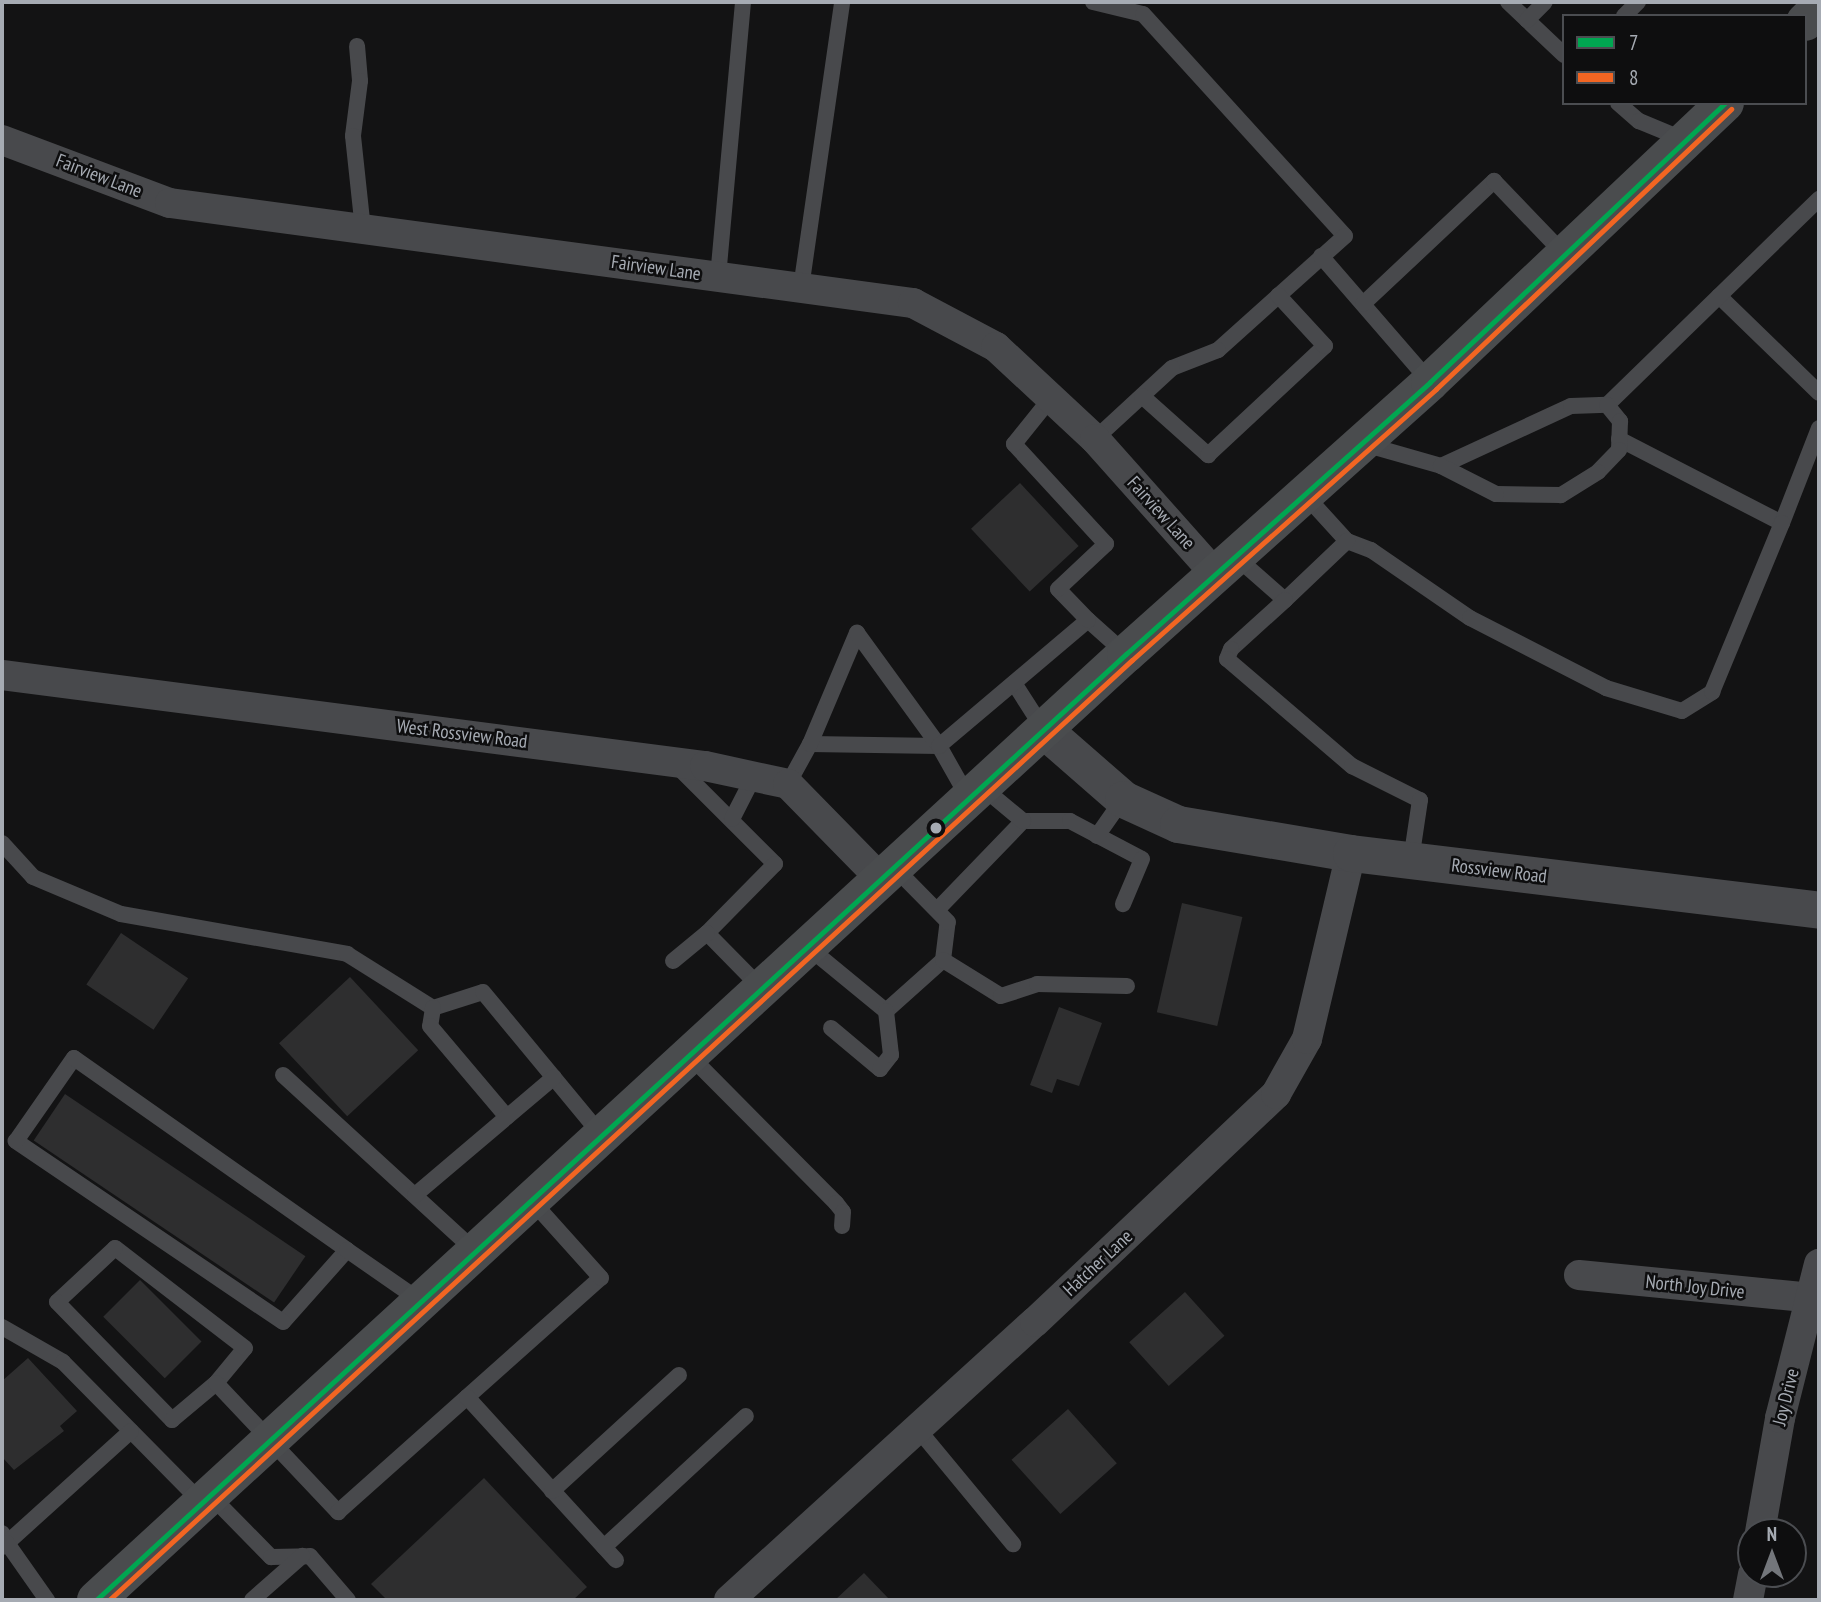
<!DOCTYPE html>
<html>
<head>
<meta charset="utf-8">
<style>
	body { margin:0 }
	#map { position:relative; width:1821px; height:1602px; overflow:hidden; background:#131314; font-family:"PT Sans Narrow",sans-serif }
	div>[style] { position:absolute }
	.building>* { inset:0; background:#2e2e2f; transform-origin:0 0 }
	.service>* { height:16px; margin:-8px; padding:0 8px; transform-origin:8px; border-radius:8px; background:#48494c }
	.minor>* { height:30px; margin:-15px; padding:0 15px; transform-origin:15px; border-radius:15px; background:#48494c }
	.tertiary>* { height:37px; margin:-18.5px; padding:0 18.5px; transform-origin:18.5px; border-radius:18.5px; background:#48494c }
	.trunk>* { height:38px; margin:-19px; padding:0 19px; transform-origin:19px; border-radius:19px; background:#4a4c4e }
	.bus-1>* { height:5px; margin:-2.5px; padding:0 2.5px; transform-origin:2.5px; border-radius:2.5px; background:#00a651 }
	.bus-2>* { height:5px; margin:-2.5px; padding:0 2.5px; transform-origin:2.5px; border-radius:2.5px; background:#f26522 }
	.dots>* { width:19px; height:19px; translate:-50% -50%; box-sizing:border-box; border:4px solid #0e0e0f; border-radius:50% }
	span { translate:-50% -50%; white-space:nowrap; text-align:center; line-height:1.15; -webkit-text-stroke:5px #0e0e0f; paint-order:stroke }
	.street-label { font-size:19px; color:#a6abb3 }
	.frame { position:absolute; inset:0; border:4px solid #a6abb3; pointer-events:none }
	.legend { position:absolute; left:1562px; top:14px; width:245px; height:91px; box-sizing:border-box; background:#0e0e0f; border:2px solid #4b4d51; margin:0; padding:9px 12px; list-style:none; font-size:21px; color:#a6abb3 }
	.legend li { display:flex; align-items:center; gap:14px; height:35px }
	.legend b { width:35px; border:2px solid #4b4d51 }
	.north { position:absolute; left:1737px; top:1518px; width:70px; height:70px; box-sizing:border-box; background:#0e0e0f; border:2px solid #4b4d51; border-radius:50%; rotate:0deg; font-size:19px; font-weight:700; line-height:28px; text-align:center; color:#a6abb3 }
	.north::after { content:''; display:block; margin:auto; width:24px; height:32px; background:#73767b; clip-path:polygon(50% 0,100% 100%,50% 72%,0 100%) }
</style>
</head>
<body>
<div id="map">
	<div class="building">
		<i style="left:1020px;top:483px;width:86px;height:67px;rotate:47deg"></i>
		<i style="left:1182px;top:903px;width:62px;height:112px;rotate:13deg"></i>
		<i style="left:121px;top:933px;width:81px;height:62px;rotate:34deg"></i>
		<i style="left:350px;top:977px;width:100px;height:97px;rotate:47deg"></i>
		<i style="clip-path:polygon(1059px 1007px,1102px 1023px,1079px 1086px,1057px 1079px,1052px 1093px,1030px 1085px)"></i>
		<i style="left:65px;top:1094px;width:290px;height:56px;rotate:34deg"></i>
		<i style="left:140px;top:1280px;width:87px;height:52px;rotate:45deg"></i>
		<i style="left:1185px;top:1292px;width:59px;height:75px;rotate:48deg"></i>
		<i style="clip-path:polygon(28px 1358px,77px 1411px,60px 1426px,64px 1431px,14px 1470px,2px 1457px,2px 1381px)"></i>
		<i style="left:1068px;top:1409px;width:73px;height:76px;rotate:48deg"></i>
		<i style="clip-path:polygon(484px 1478px,587px 1587px,573px 1600px,387px 1600px,371px 1584px)"></i>
		<i style="clip-path:polygon(864px 1573px,890px 1600px,835px 1600px)"></i>
	</div>
	<div class="service">
		<i style="left:1093px;top:2px;width:51px;rotate:13.5deg"></i>
		<i style="left:1143px;top:14px;width:300px;rotate:47.7deg"></i>
		<i style="left:1345px;top:236px;width:171px;rotate:138.1deg"></i>
		<i style="left:1218px;top:350px;width:49px;rotate:158.6deg"></i>
		<i style="left:1172px;top:368px;width:105px;rotate:137.3deg"></i>
		<i style="left:1508px;top:2px;width:77px;rotate:43.4deg"></i>
		<i style="left:1624px;top:16px;width:20px;rotate:-45deg"></i>
		<i style="left:1527px;top:20px;width:25px;rotate:-45deg"></i>
		<i style="left:357px;top:46px;width:35px;rotate:85deg"></i>
		<i style="left:360px;top:81px;width:55px;rotate:97.3deg"></i>
		<i style="left:353px;top:136px;width:94px;rotate:83.9deg"></i>
		<i style="left:1618px;top:103px;width:28px;rotate:41deg"></i>
		<i style="left:1639px;top:121px;width:50px;rotate:22.4deg"></i>
		<i style="left:1321px;top:256px;width:167px;rotate:49.1deg"></i>
		<i style="left:718px;top:277px;width:276px;rotate:-84.8deg"></i>
		<i style="left:801px;top:288px;width:289px;rotate:-81.8deg"></i>
		<i style="left:1719px;top:296px;width:139px;rotate:44.1deg"></i>
		<i style="left:1363px;top:304px;width:180px;rotate:-43.2deg"></i>
		<i style="left:1494px;top:181px;width:103px;rotate:46.2deg"></i>
		<i style="left:1142px;top:396px;width:89px;rotate:41.8deg"></i>
		<i style="left:1208px;top:455px;width:160px;rotate:-43deg"></i>
		<i style="left:1325px;top:346px;width:69px;rotate:-132.7deg"></i>
		<i style="left:1607px;top:405px;width:296px;rotate:-44.2deg"></i>
		<i style="left:1619px;top:439px;width:183px;rotate:27.3deg"></i>
		<i style="left:1782px;top:523px;width:102px;rotate:-68.7deg"></i>
		<i style="left:1364px;top:444px;width:80px;rotate:15.9deg"></i>
		<i style="left:1441px;top:466px;width:143px;rotate:-24.8deg"></i>
		<i style="left:1571px;top:406px;width:36px;rotate:-2deg"></i>
		<i style="left:1607px;top:405px;width:21px;rotate:51deg"></i>
		<i style="left:1620px;top:421px;width:29px;rotate:92deg"></i>
		<i style="left:1619px;top:450px;width:30px;rotate:134deg"></i>
		<i style="left:1598px;top:472px;width:44px;rotate:148.1deg"></i>
		<i style="left:1561px;top:495px;width:65px;rotate:-179.1deg"></i>
		<i style="left:1496px;top:494px;width:62px;rotate:-153deg"></i>
		<i style="left:1305px;top:495px;width:62px;rotate:47.6deg"></i>
		<i style="left:1347px;top:541px;width:26px;rotate:21deg"></i>
		<i style="left:1371px;top:550px;width:120px;rotate:34.5deg"></i>
		<i style="left:1470px;top:618px;width:153px;rotate:27.2deg"></i>
		<i style="left:1606px;top:688px;width:79px;rotate:16.8deg"></i>
		<i style="left:1682px;top:711px;width:36px;rotate:-32deg"></i>
		<i style="left:1712px;top:692px;width:183px;rotate:-67.5deg"></i>
		<i style="left:1236px;top:557px;width:65px;rotate:41.3deg"></i>
		<i style="left:1285px;top:600px;width:86px;rotate:-43.6deg"></i>
		<i style="left:1285px;top:600px;width:73px;rotate:137.8deg"></i>
		<i style="left:1231px;top:649px;width:11px;rotate:112deg"></i>
		<i style="left:1227px;top:659px;width:165px;rotate:40.6deg"></i>
		<i style="left:1352px;top:766px;width:76px;rotate:26.6deg"></i>
		<i style="left:1420px;top:800px;width:61px;rotate:98.5deg"></i>
		<i style="left:1088px;top:620px;width:51px;rotate:41.8deg"></i>
		<i style="left:1014px;top:683px;width:56px;rotate:57.4deg"></i>
		<i style="left:810px;top:744px;width:129px;rotate:0.9deg"></i>
		<i style="left:939px;top:746px;width:61px;rotate:60.5deg"></i>
		<i style="left:676px;top:765px;width:140px;rotate:45deg"></i>
		<i style="left:775px;top:864px;width:97px;rotate:134.6deg"></i>
		<i style="left:707px;top:933px;width:78px;rotate:45.5deg"></i>
		<i style="left:788px;top:784px;width:46px;rotate:-61.2deg"></i>
		<i style="left:810px;top:744px;width:121px;rotate:-67.1deg"></i>
		<i style="left:857px;top:633px;width:140px;rotate:54deg"></i>
		<i style="left:939px;top:746px;width:195px;rotate:-40.2deg"></i>
		<i style="left:1088px;top:620px;width:43px;rotate:-134.1deg"></i>
		<i style="left:1058px;top:589px;width:66px;rotate:-43.2deg"></i>
		<i style="left:1106px;top:544px;width:136px;rotate:-132.6deg"></i>
		<i style="left:1014px;top:444px;width:59px;rotate:-51.2deg"></i>
		<i style="left:732px;top:819px;width:48px;rotate:-62.9deg"></i>
		<i style="left:1023px;top:821px;width:47px"></i>
		<i style="left:1070px;top:821px;width:81px;rotate:27.8deg"></i>
		<i style="left:1142px;top:859px;width:49px;rotate:112.9deg"></i>
		<i style="left:1097px;top:836px;width:45px;rotate:-54.9deg"></i>
		<i style="left:2px;top:843px;width:46px;rotate:47.6deg"></i>
		<i style="left:33px;top:877px;width:95px;rotate:22.8deg"></i>
		<i style="left:121px;top:914px;width:230px;rotate:10deg"></i>
		<i style="left:347px;top:954px;width:102px;rotate:32.1deg"></i>
		<i style="left:937px;top:910px;width:124px;rotate:-46deg"></i>
		<i style="left:1023px;top:821px;width:53px;rotate:-140.3deg"></i>
		<i style="left:808px;top:947px;width:101px;rotate:39.4deg"></i>
		<i style="left:886px;top:1011px;width:76px;rotate:-41.8deg"></i>
		<i style="left:943px;top:960px;width:38px;rotate:-83deg"></i>
		<i style="left:948px;top:922px;width:76px;rotate:-134.5deg"></i>
		<i style="left:943px;top:960px;width:68px;rotate:31.8deg"></i>
		<i style="left:1001px;top:996px;width:38px;rotate:-18deg"></i>
		<i style="left:1037px;top:984px;width:90px;rotate:1.3deg"></i>
		<i style="left:673px;top:961px;width:44px;rotate:-39.5deg"></i>
		<i style="left:433px;top:1008px;width:52px;rotate:-17.7deg"></i>
		<i style="left:483px;top:992px;width:187px;rotate:50.4deg"></i>
		<i style="left:433px;top:1008px;width:18px;rotate:99deg"></i>
		<i style="left:430px;top:1026px;width:119px;rotate:49.8deg"></i>
		<i style="left:831px;top:1028px;width:64px;rotate:39.9deg"></i>
		<i style="left:880px;top:1069px;width:18px;rotate:-52deg"></i>
		<i style="left:891px;top:1055px;width:44px;rotate:-96.5deg"></i>
		<i style="left:690px;top:1056px;width:207px;rotate:45.2deg"></i>
		<i style="left:836px;top:1203px;width:11px;rotate:52deg"></i>
		<i style="left:843px;top:1212px;width:14px;rotate:94deg"></i>
		<i style="left:283px;top:1075px;width:262px;rotate:42.5deg"></i>
		<i style="left:415px;top:1195px;width:182px;rotate:-40.3deg"></i>
		<i style="left:347px;top:1250px;width:96px;rotate:131.6deg"></i>
		<i style="left:283px;top:1322px;width:323px;rotate:-145.9deg"></i>
		<i style="left:16px;top:1141px;width:101px;rotate:-55.1deg"></i>
		<i style="left:74px;top:1058px;width:334px;rotate:35.1deg"></i>
		<i style="left:347px;top:1250px;width:91px;rotate:34.7deg"></i>
		<i style="left:2px;top:1327px;width:70px;rotate:29.8deg"></i>
		<i style="left:63px;top:1362px;width:199px;rotate:45.4deg"></i>
		<i style="left:216px;top:1383px;width:45px;rotate:-50.4deg"></i>
		<i style="left:245px;top:1348px;width:164px;rotate:-142.4deg"></i>
		<i style="left:115px;top:1248px;width:79px;rotate:137deg"></i>
		<i style="left:57px;top:1302px;width:165px;rotate:45.7deg"></i>
		<i style="left:172px;top:1420px;width:57px;rotate:-40.1deg"></i>
		<i style="left:216px;top:1383px;width:178px;rotate:46.6deg"></i>
		<i style="left:338px;top:1512px;width:352px;rotate:-41.7deg"></i>
		<i style="left:601px;top:1278px;width:103px;rotate:-131.9deg"></i>
		<i style="left:467px;top:1397px;width:221px;rotate:47.6deg"></i>
		<i style="left:917px;top:1428px;width:151px;rotate:50.4deg"></i>
		<i style="left:552px;top:1491px;width:172px;rotate:-42.4deg"></i>
		<i style="left:211px;top:1496px;width:86px;rotate:45.5deg"></i>
		<i style="left:271px;top:1557px;width:39px;rotate:-1deg"></i>
		<i style="left:310px;top:1556px;width:58px;rotate:49.2deg"></i>
		<i style="left:2px;top:1533px;width:11px;rotate:63deg"></i>
		<i style="left:7px;top:1543px;width:167px;rotate:-42.1deg"></i>
		<i style="left:2px;top:1547px;width:6px;rotate:-39deg"></i>
		<i style="left:7px;top:1543px;width:70px;rotate:54.9deg"></i>
		<i style="left:604px;top:1547px;width:193px;rotate:-42.7deg"></i>
		<i style="left:252px;top:1600px;width:67px;rotate:-41.3deg"></i>
	</div>
	<div class="minor">
		<i style="left:2px;top:140px;width:179px;rotate:20.6deg"></i>
		<i style="left:170px;top:203px;width:750px;rotate:7.67deg"></i>
		<i style="left:913px;top:303px;width:94px;rotate:27.9deg"></i>
		<i style="left:996px;top:347px;width:135px;rotate:42.9deg"></i>
		<i style="left:1095px;top:439px;width:182px;rotate:48.3deg"></i>
		<i style="left:2px;top:675px;width:709px;rotate:7.38deg"></i>
		<i style="left:705px;top:766px;width:85px;rotate:12.2deg"></i>
		<i style="left:788px;top:784px;width:134px;rotate:45.6deg"></i>
		<i style="left:1579px;top:1275px;width:234px;rotate:5.6deg"></i>
		<i style="left:1760px;top:1532px;width:116px;rotate:-80deg"></i>
		<i style="left:1780px;top:1418px;width:159px;rotate:-75.8deg"></i>
		<i style="left:729px;top:1600px;width:413px;rotate:-42.3deg"></i>
		<i style="left:1035px;top:1322px;width:332px;rotate:-43.4deg"></i>
		<i style="left:1276px;top:1094px;width:63px;rotate:-60.6deg"></i>
		<i style="left:1307px;top:1039px;width:191px;rotate:-76.7deg"></i>
		<i style="left:1748px;top:1600px;width:26px;rotate:-79deg"></i>
	</div>
	<div class="tertiary">
		<i style="left:1044px;top:730px;width:105px;rotate:41.1deg"></i>
		<i style="left:1123px;top:799px;width:60px;rotate:24.4deg"></i>
		<i style="left:1178px;top:824px;width:175px;rotate:9.5deg"></i>
		<i style="left:1351px;top:853px;width:471px;rotate:6.9deg"></i>
	</div>
	<div class="trunk">
		<i style="left:1805px;top:22px;width:20px;rotate:-45deg"></i>
		<i style="left:96px;top:1600px;width:1399px;rotate:-42.57deg"></i>
		<i style="left:1126px;top:654px;width:408px;rotate:-41.8deg"></i>
		<i style="left:1430px;top:382px;width:406px;rotate:-43.4deg"></i>
	</div>
	<div class="bus-1">
		<i style="left:96px;top:1600px;width:1399px;rotate:-42.57deg"></i>
		<i style="left:1126px;top:654px;width:408px;rotate:-41.8deg"></i>
		<i style="left:1430px;top:382px;width:406px;rotate:-43.4deg"></i>
	</div>
	<div class="bus-2">
		<i style="left:109px;top:1600px;width:1389px;rotate:-42.58deg"></i>
		<i style="left:1132px;top:660px;width:407px;rotate:-41.7deg"></i>
		<i style="left:1436px;top:389px;width:407px;rotate:-43.5deg"></i>
	</div>
	<div class="dots">
		<i style="left:936px;top:828px;background:#a6abb3"></i>
	</div>
	<div class="street-label">
		<span style="left:99px;top:176px;rotate:21deg">Fairview Lane</span>
		<span style="left:656px;top:268px;rotate:8deg">Fairview Lane</span>
		<span style="left:1161px;top:513px;rotate:48deg">Fairview Lane</span>
		<span style="left:462px;top:734px;rotate:7deg">West Rossview Road</span>
		<span style="left:1499px;top:871px;rotate:7deg">Rossview Road</span>
		<span style="left:1098px;top:1263px;rotate:-43deg">Hatcher Lane</span>
		<span style="left:1695px;top:1287px;rotate:6deg">North Joy Drive</span>
		<span style="left:1786px;top:1397px;rotate:-76deg">Joy Drive</span>
	</div>
	<div class="frame"></div>
	<ul class="legend">
	<li><b style="height:9px;background:#00a651"></b>7</li>
	<li><b style="height:9px;background:#f26522"></b>8</li>
	</ul>
	<div class="north">N</div>
</div>
</body>
</html>
